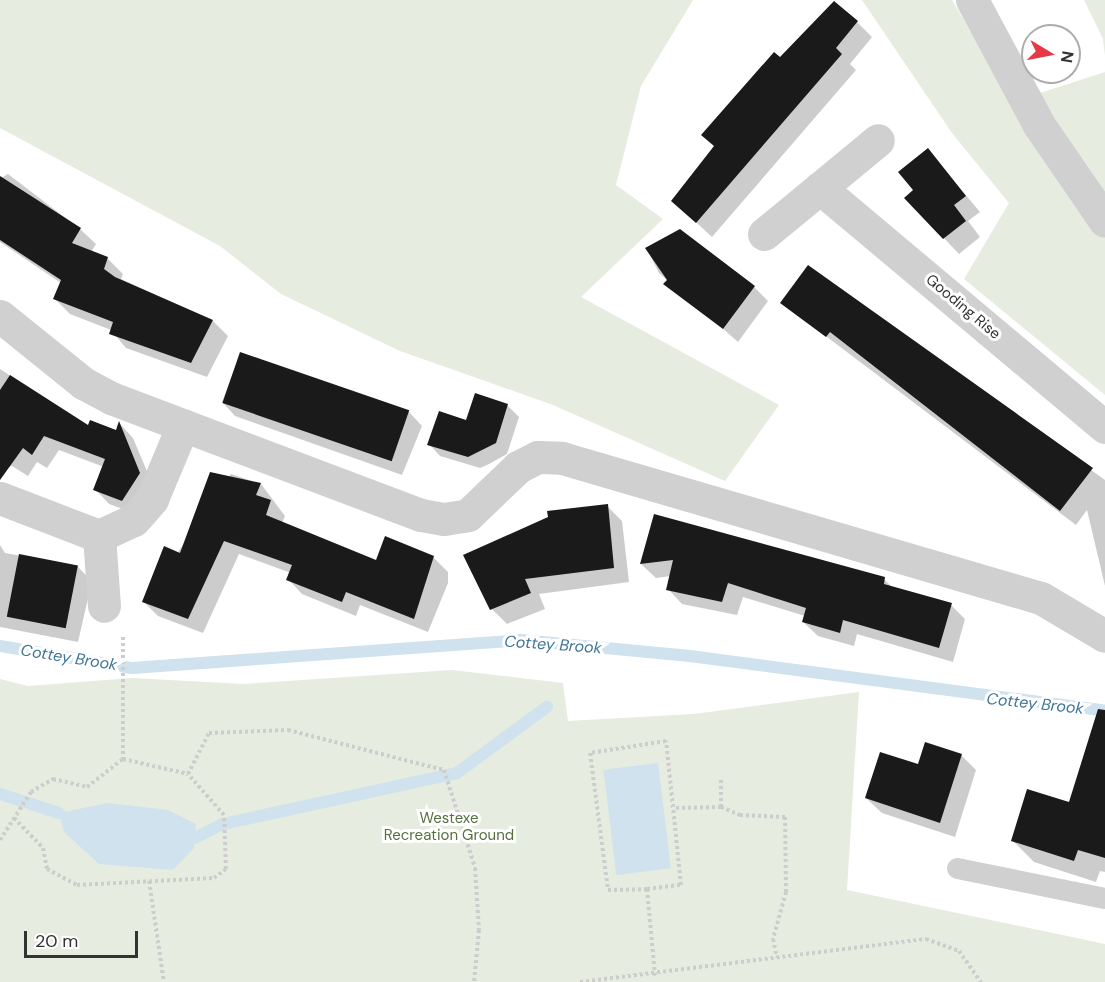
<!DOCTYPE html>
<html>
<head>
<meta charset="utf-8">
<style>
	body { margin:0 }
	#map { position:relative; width:1105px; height:982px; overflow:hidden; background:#fff; font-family:"DM Sans",sans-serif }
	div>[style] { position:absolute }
	.green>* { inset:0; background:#e6ecdf }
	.water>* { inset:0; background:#cfe2ee; transform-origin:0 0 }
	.shadow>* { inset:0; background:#0003 }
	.stream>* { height:12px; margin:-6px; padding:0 6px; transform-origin:6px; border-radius:6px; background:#cfe2ee }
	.building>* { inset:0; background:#1a1a1a; transform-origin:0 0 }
	.path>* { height:4px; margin-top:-2px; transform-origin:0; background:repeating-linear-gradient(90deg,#cdcdcd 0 3px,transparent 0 6px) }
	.lane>* { height:21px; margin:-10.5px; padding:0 10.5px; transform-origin:10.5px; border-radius:10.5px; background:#d0d0d0 }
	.street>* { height:33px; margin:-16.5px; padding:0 16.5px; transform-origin:16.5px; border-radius:16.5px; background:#d0d0d0 }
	span { translate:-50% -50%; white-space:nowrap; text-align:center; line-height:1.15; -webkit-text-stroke:6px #fff; paint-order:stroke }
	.street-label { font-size:15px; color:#333 }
	.park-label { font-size:15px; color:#56703f }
	.water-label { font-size:16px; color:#3f7597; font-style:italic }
	.north { position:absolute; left:1021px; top:24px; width:60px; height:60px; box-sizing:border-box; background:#fff; border:2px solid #adadad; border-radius:50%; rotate:100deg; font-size:16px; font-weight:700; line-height:24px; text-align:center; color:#333 }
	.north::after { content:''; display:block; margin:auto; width:21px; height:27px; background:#e63946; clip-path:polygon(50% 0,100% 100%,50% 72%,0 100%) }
	.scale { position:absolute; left:24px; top:931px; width:114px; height:27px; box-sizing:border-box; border:3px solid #333; border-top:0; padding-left:8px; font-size:18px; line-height:21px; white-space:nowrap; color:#333; -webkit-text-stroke:4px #fff; paint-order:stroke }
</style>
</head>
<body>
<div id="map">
	<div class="green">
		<i style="clip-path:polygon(0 0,693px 0,641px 86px,616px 185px,663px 219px,581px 297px,779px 405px,725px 481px,553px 405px,400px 351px,281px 294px,220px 246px,0 128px)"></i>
		<i style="clip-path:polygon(862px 0,952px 0,1016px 109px,1037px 94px,1105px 72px,1105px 395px,964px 279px,1009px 203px,952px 133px)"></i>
		<i style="clip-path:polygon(1084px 0,1105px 0,1105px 56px,1103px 39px)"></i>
		<i style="clip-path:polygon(452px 670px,563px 683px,568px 721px,694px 714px,859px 692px,847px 890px,1105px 944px,1105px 982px,0 982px,0 679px,28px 686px,132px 678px,244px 684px)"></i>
	</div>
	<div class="water">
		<i style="left:658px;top:763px;width:106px;height:55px;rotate:83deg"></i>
		<i style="clip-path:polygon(108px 803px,168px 810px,196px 824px,194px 848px,173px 870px,99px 864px,64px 832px,59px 813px)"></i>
	</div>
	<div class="shadow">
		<i style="clip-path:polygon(857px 22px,872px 37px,850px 64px,856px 70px,712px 237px,686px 213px,780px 59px)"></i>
		<i style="clip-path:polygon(928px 150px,980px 212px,968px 221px,980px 237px,959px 254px,906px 198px,915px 190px)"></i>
		<i style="clip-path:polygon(8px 174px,80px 229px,96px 244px,91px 252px,108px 259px,123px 274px,121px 279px,213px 321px,228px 336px,207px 377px,126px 348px,111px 330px,70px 314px,55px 299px,61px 283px,0 242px,0 179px)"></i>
		<i style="clip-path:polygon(647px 249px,754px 287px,768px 301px,738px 342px,659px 273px)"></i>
		<i style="clip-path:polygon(808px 267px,1105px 480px,1105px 586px,1087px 510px,1076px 525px,782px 303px)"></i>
		<i style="clip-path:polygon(240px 354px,409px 412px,422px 426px,402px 475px,235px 416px,222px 402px)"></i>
		<i style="clip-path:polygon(0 369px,89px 427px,116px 432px,120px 424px,133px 438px,154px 488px,136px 514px,109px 504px,95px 489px,104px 467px,59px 450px,47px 468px,37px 462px,28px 476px,12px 466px,0 468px)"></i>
		<i style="clip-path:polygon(507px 405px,519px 417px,507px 454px,489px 464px,480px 468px,440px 456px,429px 444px)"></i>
		<i style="clip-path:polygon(231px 474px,261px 484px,285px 516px,282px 523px,377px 562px,433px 557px,448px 572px,448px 583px,428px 632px,360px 605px,356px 616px,302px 594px,288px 579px,291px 573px,239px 554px,203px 633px,158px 616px,144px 602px)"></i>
		<i style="clip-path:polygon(607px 506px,622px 521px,629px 582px,539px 594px,545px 609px,507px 624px,492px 609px,465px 556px)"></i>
		<i style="clip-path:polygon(655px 516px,884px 579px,893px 588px,951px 605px,965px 619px,953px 662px,857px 634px,854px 646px,818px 636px,803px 622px,805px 616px,743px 597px,737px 615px,682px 604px,668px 589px,671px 576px,656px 578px,641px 564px)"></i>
		<i style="clip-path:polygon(0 545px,5px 553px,77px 566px,92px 581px,78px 642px,0 627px)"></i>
		<i style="clip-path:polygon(961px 755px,976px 770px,955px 837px,882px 813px,866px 798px,919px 766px)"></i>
		<i style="clip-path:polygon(1105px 760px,1105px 872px,1100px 871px,1096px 882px,1034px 862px,1012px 840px,1070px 804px)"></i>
	</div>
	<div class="stream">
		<i style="left:0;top:646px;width:134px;rotate:9.5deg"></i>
		<i style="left:132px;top:668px;width:390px;rotate:-4.1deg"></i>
		<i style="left:521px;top:640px;width:170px;rotate:5.4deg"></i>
		<i style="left:690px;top:656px;width:419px;rotate:7.5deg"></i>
		<i style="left:0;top:794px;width:62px;rotate:17.9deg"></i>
		<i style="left:195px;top:838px;width:31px;rotate:-27deg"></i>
		<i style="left:223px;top:824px;width:239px;rotate:-12.3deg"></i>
		<i style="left:457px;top:773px;width:112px;rotate:-36.3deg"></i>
	</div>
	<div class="building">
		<i style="clip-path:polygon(834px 1px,858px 21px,836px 48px,842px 54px,696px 223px,671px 201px,714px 146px,701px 135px,774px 52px,780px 57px)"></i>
		<i style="clip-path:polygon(928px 148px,966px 196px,954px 205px,966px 221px,943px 239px,904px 198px,913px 190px,898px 172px)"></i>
		<i style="clip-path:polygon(0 176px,81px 228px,72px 243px,108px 257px,104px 269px,115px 277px,213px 320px,191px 363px,109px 334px,113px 322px,53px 299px,61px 280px,0 240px)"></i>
		<i style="clip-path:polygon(680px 229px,755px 286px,723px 329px,663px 284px,667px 280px,645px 248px)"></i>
		<i style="clip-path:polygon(808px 265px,1093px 468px,1060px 511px,830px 332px,826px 337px,780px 303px)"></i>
		<i style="left:240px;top:352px;width:179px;height:54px;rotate:19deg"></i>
		<i style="clip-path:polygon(10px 375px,88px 425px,90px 420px,116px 430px,119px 421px,140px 473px,122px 501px,93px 490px,105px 459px,44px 436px,32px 455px,23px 448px,0 480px,0 390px)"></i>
		<i style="clip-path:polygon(475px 393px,508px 404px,496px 443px,468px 457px,427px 445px,439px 411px,466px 420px)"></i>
		<i style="clip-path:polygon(210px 472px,261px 483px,256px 495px,271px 500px,266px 515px,376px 560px,385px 536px,434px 556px,414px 619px,346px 592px,342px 602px,286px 580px,292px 565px,224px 541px,188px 619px,142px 602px,164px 546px,180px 553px)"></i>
		<i style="clip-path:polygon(608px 504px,614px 568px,525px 579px,531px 593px,490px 610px,463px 555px,548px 517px,547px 511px)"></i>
		<i style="clip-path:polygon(654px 514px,885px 577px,884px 584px,952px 603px,939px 648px,843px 620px,840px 633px,802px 622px,806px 608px,728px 583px,722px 602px,666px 590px,673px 560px,640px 564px)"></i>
		<i style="left:19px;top:554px;width:60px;height:64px;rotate:11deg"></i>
		<i style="clip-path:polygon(1098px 709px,1105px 710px,1105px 858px,1078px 850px,1074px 861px,1011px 841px,1027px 789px,1069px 802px)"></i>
		<i style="clip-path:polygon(925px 742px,962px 754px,940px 823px,865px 798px,880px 752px,918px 764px)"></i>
	</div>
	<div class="path">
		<i style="left:123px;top:637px;width:122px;rotate:90deg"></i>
		<i style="left:123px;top:759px;width:67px;rotate:13deg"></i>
		<i style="left:188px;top:774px;width:46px;rotate:-62.9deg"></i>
		<i style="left:209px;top:733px;width:79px;rotate:-2.2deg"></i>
		<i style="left:288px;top:730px;width:161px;rotate:14.4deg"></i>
		<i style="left:444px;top:770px;width:103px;rotate:72.4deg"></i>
		<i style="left:475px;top:868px;width:62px;rotate:86.3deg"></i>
		<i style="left:479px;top:930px;width:52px;rotate:95.5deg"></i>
		<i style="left:721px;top:807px;width:27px;rotate:-90deg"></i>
		<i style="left:676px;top:808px;width:45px;rotate:-1.3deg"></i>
		<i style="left:721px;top:807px;width:21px;rotate:23deg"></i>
		<i style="left:740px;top:815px;width:45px;rotate:2.5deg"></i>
		<i style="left:785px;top:817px;width:75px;rotate:89.2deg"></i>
		<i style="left:786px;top:892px;width:49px;rotate:105.5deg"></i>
		<i style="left:773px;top:939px;width:19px;rotate:78deg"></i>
		<i style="left:14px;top:818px;width:42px;rotate:46deg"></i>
		<i style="left:43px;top:848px;width:21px;rotate:79deg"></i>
		<i style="left:47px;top:869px;width:34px;rotate:28deg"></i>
		<i style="left:77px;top:885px;width:137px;rotate:-2.9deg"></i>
		<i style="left:214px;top:878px;width:15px;rotate:-37deg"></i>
		<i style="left:226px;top:869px;width:54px;rotate:-92.1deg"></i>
		<i style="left:224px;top:815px;width:55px;rotate:-131.3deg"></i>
		<i style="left:0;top:840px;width:57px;rotate:-57.1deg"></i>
		<i style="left:31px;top:792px;width:26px;rotate:-31deg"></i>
		<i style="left:53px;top:779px;width:35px;rotate:13deg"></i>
		<i style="left:87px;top:787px;width:46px;rotate:-37.9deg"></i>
		<i style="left:149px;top:881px;width:102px;rotate:81.6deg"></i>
		<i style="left:647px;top:889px;width:34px;rotate:-7deg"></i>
		<i style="left:681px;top:885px;width:145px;rotate:-95.9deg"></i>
		<i style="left:666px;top:741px;width:77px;rotate:171deg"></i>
		<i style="left:590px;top:753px;width:138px;rotate:82.5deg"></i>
		<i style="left:608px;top:890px;width:39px;rotate:-1deg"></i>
		<i style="left:647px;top:889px;width:87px;rotate:84.7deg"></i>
		<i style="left:580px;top:982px;width:349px;rotate:-7.1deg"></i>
		<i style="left:926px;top:939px;width:35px;rotate:20deg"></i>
		<i style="left:959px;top:951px;width:38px;rotate:55deg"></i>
	</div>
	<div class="lane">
		<i style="left:957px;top:868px;width:151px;rotate:11.5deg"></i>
	</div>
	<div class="street">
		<i style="left:972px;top:0;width:142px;rotate:61.8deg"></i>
		<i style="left:1039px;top:125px;width:116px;rotate:55.5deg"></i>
		<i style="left:820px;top:188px;width:75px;rotate:-39.6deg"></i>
		<i style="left:764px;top:234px;width:72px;rotate:-39.4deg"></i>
		<i style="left:820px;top:188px;width:372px;rotate:40deg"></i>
		<i style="left:0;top:316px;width:107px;rotate:38.9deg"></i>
		<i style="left:83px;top:383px;width:32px;rotate:28deg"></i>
		<i style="left:111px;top:398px;width:331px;rotate:20.7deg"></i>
		<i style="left:421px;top:515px;width:23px;rotate:10deg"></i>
		<i style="left:444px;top:519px;width:24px;rotate:-9deg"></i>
		<i style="left:468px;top:515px;width:69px;rotate:-43.8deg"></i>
		<i style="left:518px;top:467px;width:22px;rotate:-27deg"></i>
		<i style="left:538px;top:457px;width:24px;rotate:2deg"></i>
		<i style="left:562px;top:458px;width:499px;rotate:16.3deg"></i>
		<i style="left:1041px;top:598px;width:74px;rotate:30.7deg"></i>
		<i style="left:0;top:498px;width:106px;rotate:21deg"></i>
		<i style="left:99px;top:536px;width:38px;rotate:-25deg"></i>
		<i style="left:134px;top:520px;width:28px;rotate:-49deg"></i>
		<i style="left:152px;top:499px;width:80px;rotate:-67.3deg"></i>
		<i style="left:99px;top:536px;width:70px;rotate:85.9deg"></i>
	</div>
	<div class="street-label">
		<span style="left:963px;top:307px;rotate:40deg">Gooding Rise</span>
	</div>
	<div class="park-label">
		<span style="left:449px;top:827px">Westexe<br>Recreation Ground</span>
	</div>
	<div class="water-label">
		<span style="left:553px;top:645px;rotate:4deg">Cottey Brook</span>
		<span style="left:69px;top:658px;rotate:9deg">Cottey Brook</span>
		<span style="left:1035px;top:704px;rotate:6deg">Cottey Brook</span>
	</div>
	<div class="north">N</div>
	<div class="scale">20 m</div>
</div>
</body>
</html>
